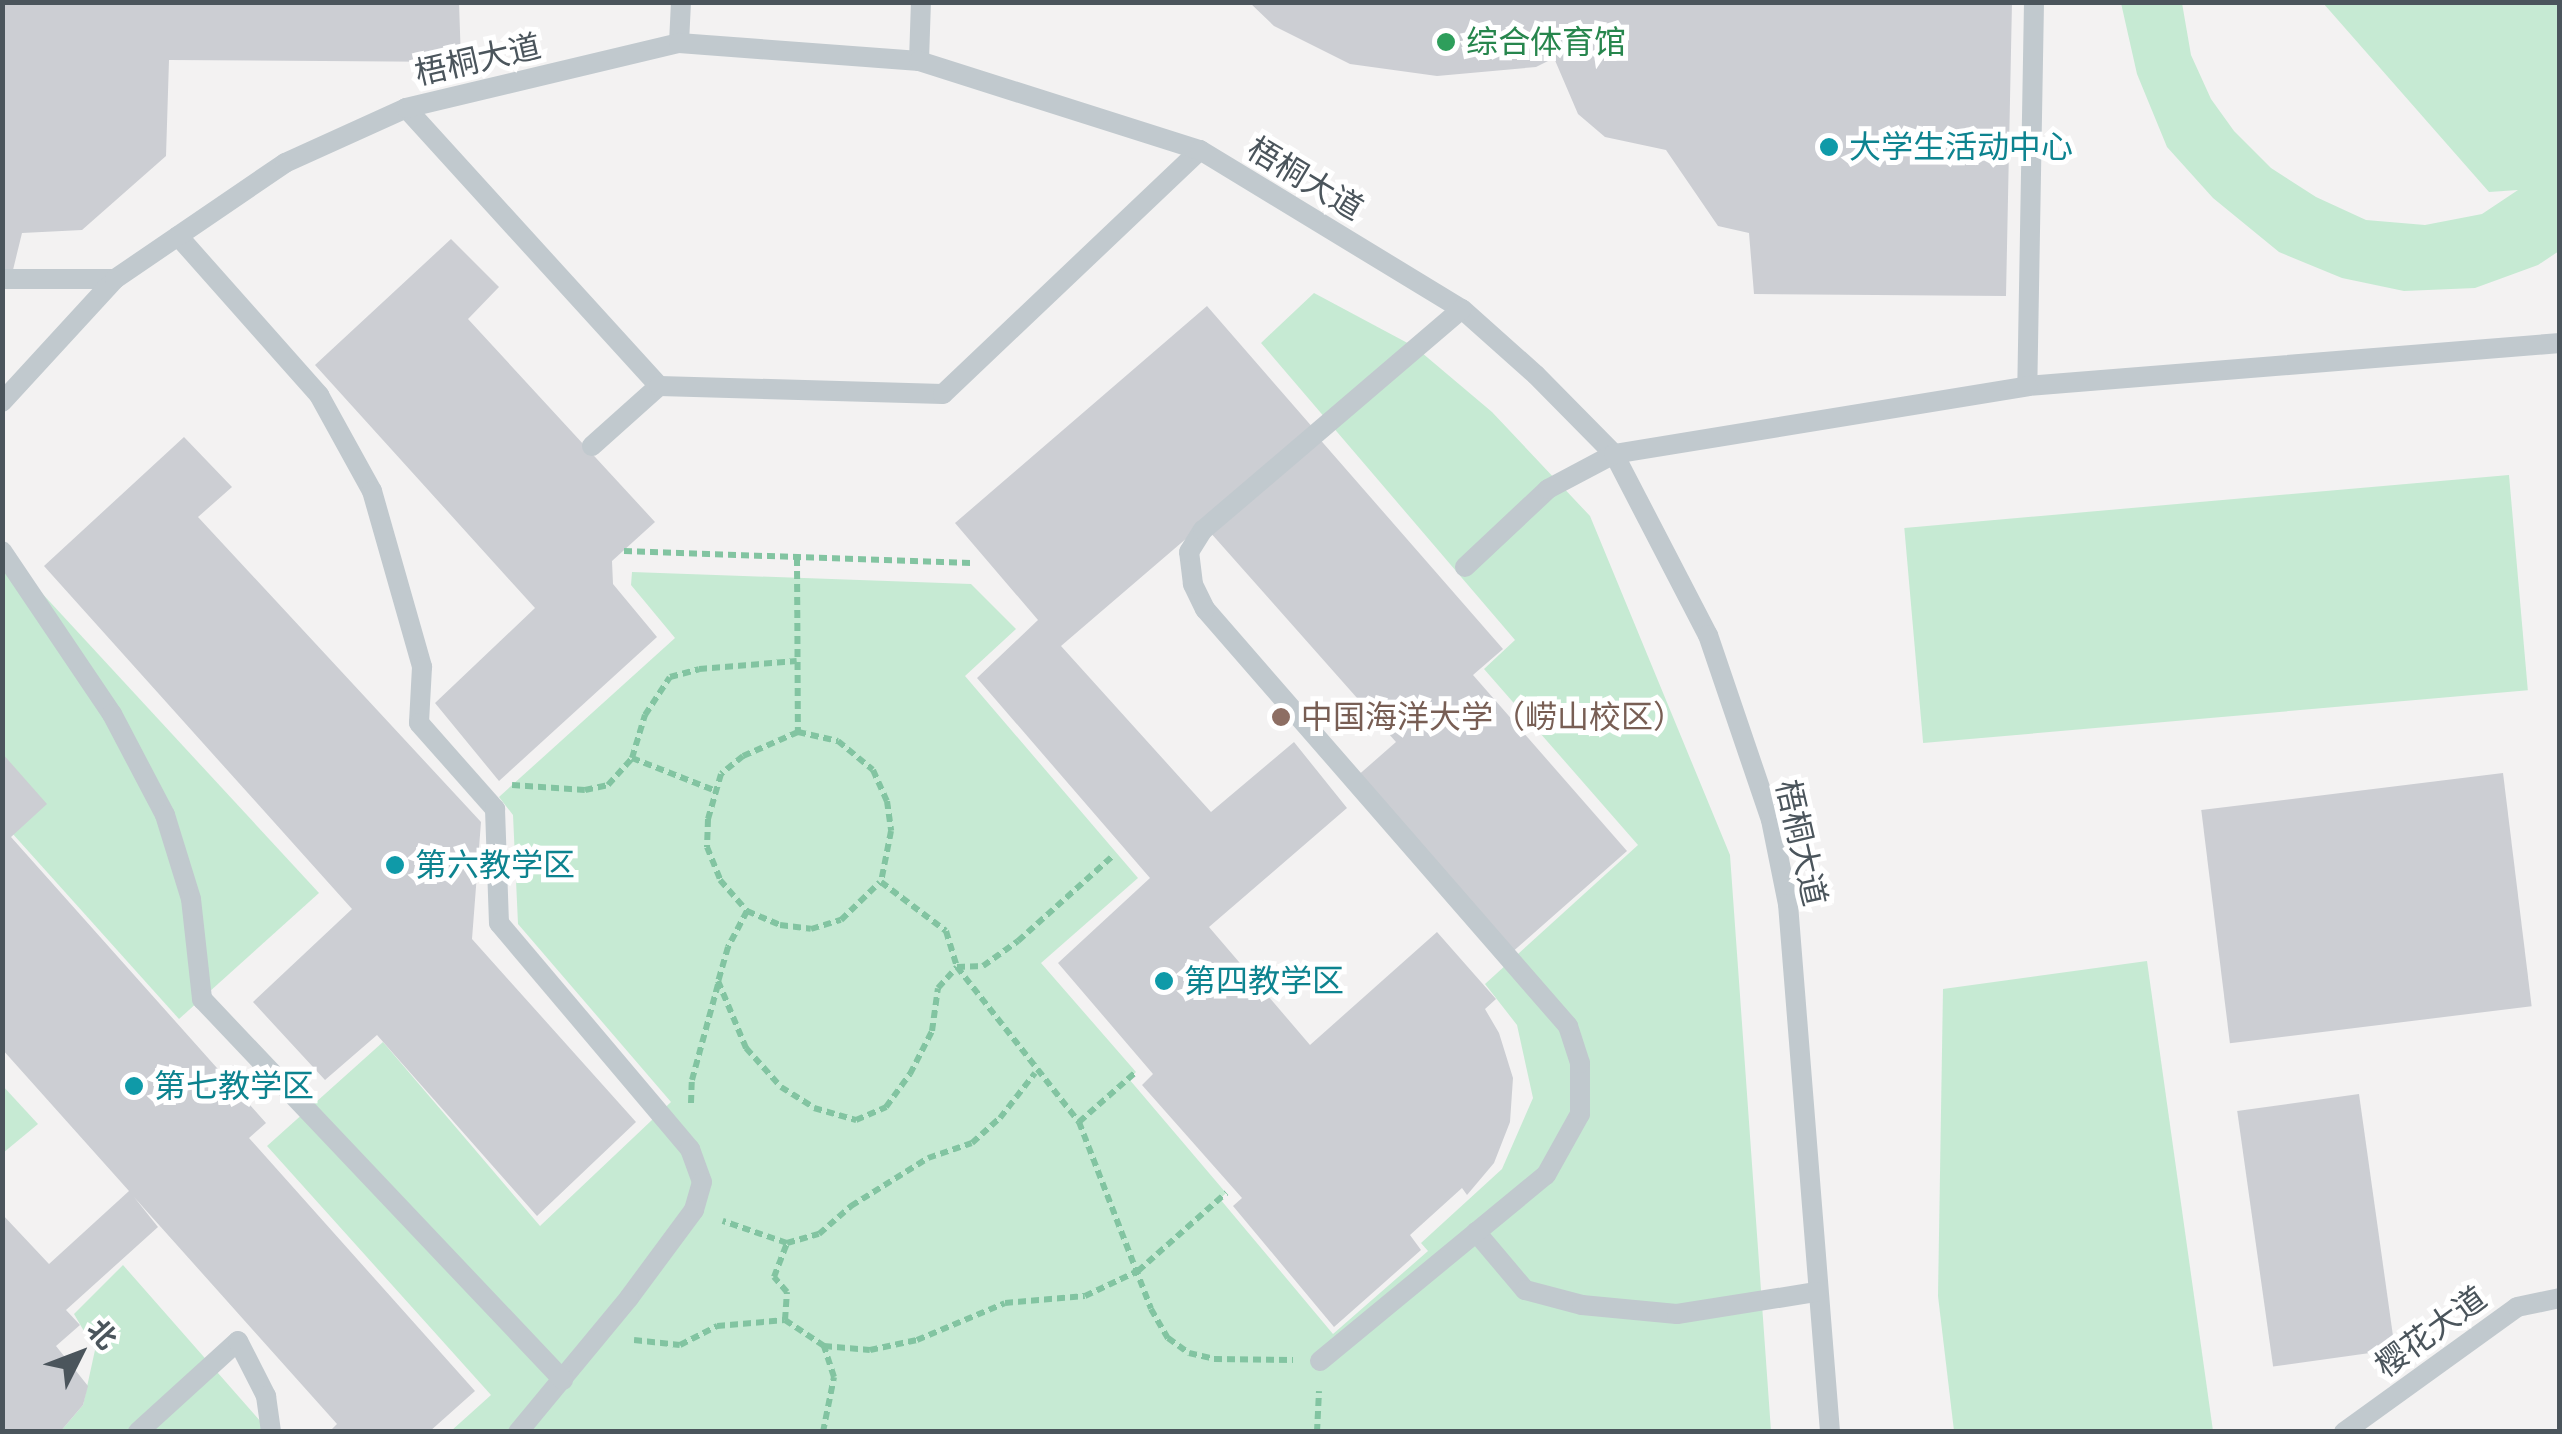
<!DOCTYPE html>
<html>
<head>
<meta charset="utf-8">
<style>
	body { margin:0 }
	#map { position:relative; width:2562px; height:1434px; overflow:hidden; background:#f3f2f2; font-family:Inter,"Noto Sans SC",sans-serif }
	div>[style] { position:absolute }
	.green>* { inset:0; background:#c6ead3; transform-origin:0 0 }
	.building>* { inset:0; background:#ccced3; transform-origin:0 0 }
	.path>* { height:6px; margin-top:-3px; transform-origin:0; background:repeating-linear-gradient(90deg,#82c4a1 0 8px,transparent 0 13px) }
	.lane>* { height:20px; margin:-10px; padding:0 10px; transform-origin:10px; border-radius:10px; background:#c1c9ce }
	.dots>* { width:28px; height:28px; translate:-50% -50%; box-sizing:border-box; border:5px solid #fff; border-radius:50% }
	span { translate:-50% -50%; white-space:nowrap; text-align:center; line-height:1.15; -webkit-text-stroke:10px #fff; paint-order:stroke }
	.leisure-label { font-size:32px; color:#27864d }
	.left { translate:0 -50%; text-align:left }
	.street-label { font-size:32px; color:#4b555c }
	.culture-label { font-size:32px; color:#0d838f }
	.education-label { font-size:32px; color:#785e54 }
	.frame { position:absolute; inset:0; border:5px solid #4b555c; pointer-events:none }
	.north { position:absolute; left:30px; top:1304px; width:100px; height:100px; -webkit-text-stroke:8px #fff; paint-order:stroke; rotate:48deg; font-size:28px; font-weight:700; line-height:40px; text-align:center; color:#4b555c }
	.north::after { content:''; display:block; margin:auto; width:35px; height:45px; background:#4b555c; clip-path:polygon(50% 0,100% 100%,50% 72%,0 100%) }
</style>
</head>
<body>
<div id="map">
	<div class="green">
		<i style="clip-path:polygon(2121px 3px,2182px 3px,2191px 55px,2211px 99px,2234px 131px,2271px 168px,2316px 197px,2366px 220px,2425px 225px,2482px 214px,2518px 190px,2489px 192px,2323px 3px,2559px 3px,2559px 251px,2538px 265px,2475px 288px,2404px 291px,2342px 278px,2279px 252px,2213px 198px,2167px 147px,2137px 74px)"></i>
		<i style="clip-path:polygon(1314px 293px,1415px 347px,1492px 412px,1590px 516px,1730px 855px,1771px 1431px,451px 1431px,491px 1395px,267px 1146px,383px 1042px,540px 1226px,671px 1102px,518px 924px,513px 815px,499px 797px,675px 638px,631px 585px,632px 572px,971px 584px,1016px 629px,965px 676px,1138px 878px,1041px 963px,1136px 1072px,1129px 1079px,1226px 1193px,1220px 1199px,1333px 1334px,1428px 1251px,1421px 1243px,1502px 1169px,1533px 1098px,1517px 1025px,1485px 984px,1638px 845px,1484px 669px,1515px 640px,1261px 343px)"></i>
		<i style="left:2509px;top:475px;width:216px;height:607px;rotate:85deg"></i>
		<i style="clip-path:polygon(2px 550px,319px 893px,179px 1019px,3px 823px)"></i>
		<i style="clip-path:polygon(2147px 961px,2213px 1431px,1954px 1431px,1938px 1296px,1943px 989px)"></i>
		<i style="clip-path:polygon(2px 1085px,38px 1124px,3px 1153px,2px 1153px)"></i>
		<i style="clip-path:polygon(123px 1265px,269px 1431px,60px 1432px,83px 1405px,95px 1350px,74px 1314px)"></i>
	</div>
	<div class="building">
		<i style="clip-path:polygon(3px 2px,459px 2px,461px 62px,169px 60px,166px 156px,82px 230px,22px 233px,12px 274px,3px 274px)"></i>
		<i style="clip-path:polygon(1249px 2px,2012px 2px,2006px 296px,1754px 294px,1749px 233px,1718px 226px,1666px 150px,1605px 137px,1578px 114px,1554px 58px,1536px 67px,1437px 76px,1350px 64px,1274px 26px)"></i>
		<i style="clip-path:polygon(451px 239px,499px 287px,468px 319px,655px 522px,612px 561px,613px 584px,657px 637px,499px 781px,435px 703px,535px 608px,315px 365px)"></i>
		<i style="clip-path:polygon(1207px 306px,1314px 429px,1061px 646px,1211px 812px,1294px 742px,1347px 808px,1209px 927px,1310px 1045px,1437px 932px,1496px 999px,1485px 1009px,1499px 1033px,1513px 1078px,1510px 1122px,1494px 1163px,1467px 1195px,1462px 1188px,1410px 1235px,1421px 1250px,1334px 1327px,1233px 1206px,1242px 1198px,1142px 1085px,1153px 1074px,1058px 963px,1150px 878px,977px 678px,1038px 620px,955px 523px)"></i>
		<i style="clip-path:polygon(1317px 436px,1503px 649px,1473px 675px,1627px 851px,1510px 954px,1355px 778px,1396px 742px,1209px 531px)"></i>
		<i style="clip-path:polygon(184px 437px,232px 487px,198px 517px,481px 822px,472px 939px,636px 1122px,537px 1216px,377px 1035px,325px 1080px,253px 1002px,352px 909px,44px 566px)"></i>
		<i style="clip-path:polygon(2px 753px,47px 804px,11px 837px,266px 1123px,249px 1138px,475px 1391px,429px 1432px,329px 1432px,337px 1424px,134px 1197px,158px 1227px,66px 1310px,80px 1325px,56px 1346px,88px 1386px,83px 1405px,60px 1432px,2px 1432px,2px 1214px,49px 1264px,129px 1191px,2px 1049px)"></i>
		<i style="left:2503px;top:773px;width:235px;height:304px;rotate:83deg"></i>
		<i style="left:2359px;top:1094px;width:258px;height:123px;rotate:82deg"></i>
	</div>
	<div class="path">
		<i style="left:624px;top:551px;width:347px;rotate:2deg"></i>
		<i style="left:797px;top:558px;width:174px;rotate:89.7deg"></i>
		<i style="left:798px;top:732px;width:41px;rotate:12.7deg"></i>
		<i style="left:838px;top:741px;width:45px;rotate:39.6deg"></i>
		<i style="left:873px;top:770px;width:34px;rotate:66deg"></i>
		<i style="left:887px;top:801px;width:30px;rotate:82deg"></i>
		<i style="left:891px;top:831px;width:52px;rotate:101.1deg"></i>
		<i style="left:881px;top:882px;width:81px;rotate:37deg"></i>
		<i style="left:946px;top:931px;width:38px;rotate:73deg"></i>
		<i style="left:957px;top:967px;width:197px;rotate:51.8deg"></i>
		<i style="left:1079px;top:1122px;width:200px;rotate:68.9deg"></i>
		<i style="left:1151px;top:1309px;width:34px;rotate:60deg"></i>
		<i style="left:1168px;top:1338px;width:26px;rotate:36deg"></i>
		<i style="left:1189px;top:1353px;width:26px;rotate:13deg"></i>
		<i style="left:1214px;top:1359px;width:79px;rotate:0.7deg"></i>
		<i style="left:798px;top:732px;width:60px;rotate:156.4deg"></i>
		<i style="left:743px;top:756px;width:28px;rotate:141deg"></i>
		<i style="left:721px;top:774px;width:47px;rotate:106.1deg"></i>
		<i style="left:708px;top:819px;width:28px;rotate:92deg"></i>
		<i style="left:707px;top:847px;width:35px;rotate:68deg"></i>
		<i style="left:720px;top:880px;width:41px;rotate:48.9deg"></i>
		<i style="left:747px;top:911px;width:36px;rotate:23deg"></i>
		<i style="left:780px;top:925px;width:31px;rotate:7deg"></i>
		<i style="left:811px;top:929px;width:31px;rotate:-17deg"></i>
		<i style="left:841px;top:920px;width:54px;rotate:-44.3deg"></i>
		<i style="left:632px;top:758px;width:90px;rotate:21.4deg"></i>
		<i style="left:512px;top:785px;width:73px;rotate:3.9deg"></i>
		<i style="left:585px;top:790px;width:24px;rotate:-12deg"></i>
		<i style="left:608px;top:785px;width:36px;rotate:-48deg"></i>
		<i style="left:632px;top:758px;width:45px;rotate:-73.2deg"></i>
		<i style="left:645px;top:715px;width:45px;rotate:-56.7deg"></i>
		<i style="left:670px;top:677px;width:30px;rotate:-15deg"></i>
		<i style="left:699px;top:669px;width:98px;rotate:-4.7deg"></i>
		<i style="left:747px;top:911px;width:41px;rotate:117.8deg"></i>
		<i style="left:728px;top:947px;width:35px;rotate:106deg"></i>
		<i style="left:718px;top:981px;width:73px;rotate:67.3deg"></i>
		<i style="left:746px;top:1048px;width:52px;rotate:48.1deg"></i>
		<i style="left:781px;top:1087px;width:39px;rotate:32deg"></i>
		<i style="left:814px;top:1108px;width:44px;rotate:15.9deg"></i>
		<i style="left:856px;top:1120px;width:33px;rotate:-23deg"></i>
		<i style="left:886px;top:1107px;width:41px;rotate:-54deg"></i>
		<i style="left:910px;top:1074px;width:48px;rotate:-62.9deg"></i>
		<i style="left:932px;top:1031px;width:43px;rotate:-82.1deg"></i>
		<i style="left:938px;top:988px;width:28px;rotate:-48deg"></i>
		<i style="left:957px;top:967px;width:26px;rotate:-2deg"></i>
		<i style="left:983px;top:966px;width:43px;rotate:-35.5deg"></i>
		<i style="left:1018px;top:941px;width:129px;rotate:-41.9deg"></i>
		<i style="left:691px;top:1103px;width:23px;rotate:-88deg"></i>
		<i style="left:692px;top:1080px;width:99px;rotate:-74.8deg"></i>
		<i style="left:1079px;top:1122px;width:76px;rotate:-41.3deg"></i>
		<i style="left:787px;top:1243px;width:33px;rotate:-16deg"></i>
		<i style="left:819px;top:1234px;width:43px;rotate:-41.2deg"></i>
		<i style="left:851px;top:1206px;width:91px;rotate:-31.9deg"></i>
		<i style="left:928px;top:1158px;width:46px;rotate:-18.8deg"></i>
		<i style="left:972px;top:1143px;width:38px;rotate:-42deg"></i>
		<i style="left:1000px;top:1118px;width:57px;rotate:-52.1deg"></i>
		<i style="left:785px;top:1320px;width:47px;rotate:33.7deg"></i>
		<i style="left:824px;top:1346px;width:46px;rotate:5deg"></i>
		<i style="left:870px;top:1350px;width:48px;rotate:-12deg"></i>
		<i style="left:917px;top:1340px;width:95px;rotate:-22.8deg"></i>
		<i style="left:1005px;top:1303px;width:80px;rotate:-5deg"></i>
		<i style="left:1085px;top:1296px;width:59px;rotate:-25.3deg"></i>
		<i style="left:1138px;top:1271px;width:118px;rotate:-41.6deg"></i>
		<i style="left:634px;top:1340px;width:46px;rotate:6.2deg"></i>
		<i style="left:680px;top:1345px;width:42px;rotate:-27.2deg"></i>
		<i style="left:717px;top:1326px;width:68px;rotate:-5deg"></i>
		<i style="left:785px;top:1320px;width:28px;rotate:-86deg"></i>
		<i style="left:787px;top:1292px;width:20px;rotate:-131deg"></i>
		<i style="left:774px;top:1277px;width:36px;rotate:-69deg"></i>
		<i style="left:787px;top:1243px;width:68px;rotate:-161deg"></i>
		<i style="left:823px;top:1432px;width:56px;rotate:-78.7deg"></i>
		<i style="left:834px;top:1377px;width:33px;rotate:-108deg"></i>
		<i style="left:1317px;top:1432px;width:41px;rotate:-87.2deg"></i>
	</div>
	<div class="lane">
		<i style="left:2034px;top:2px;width:384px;rotate:91deg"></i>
		<i style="left:2027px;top:386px;width:535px;rotate:-4.61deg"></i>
		<i style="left:679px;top:43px;width:41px;rotate:-87.2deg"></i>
		<i style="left:919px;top:61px;width:59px;rotate:-88.1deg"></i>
		<i style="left:406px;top:108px;width:376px;rotate:47.7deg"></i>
		<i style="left:659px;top:386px;width:90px;rotate:138.2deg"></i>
		<i style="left:178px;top:236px;width:213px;rotate:48.4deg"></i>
		<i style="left:319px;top:395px;width:110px;rotate:61.1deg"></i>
		<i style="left:372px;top:491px;width:183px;rotate:74.1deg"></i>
		<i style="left:422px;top:667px;width:56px;rotate:93.1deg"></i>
		<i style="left:419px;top:723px;width:115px;rotate:48.5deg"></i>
		<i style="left:495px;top:809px;width:114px;rotate:88deg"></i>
		<i style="left:499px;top:923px;width:296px;rotate:49.8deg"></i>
		<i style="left:690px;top:1149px;width:35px;rotate:70deg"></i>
		<i style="left:702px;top:1182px;width:29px;rotate:106deg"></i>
		<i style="left:694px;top:1210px;width:109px;rotate:126.5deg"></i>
		<i style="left:629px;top:1298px;width:174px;rotate:129.6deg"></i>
		<i style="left:2px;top:279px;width:113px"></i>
		<i style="left:659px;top:386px;width:284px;rotate:1.6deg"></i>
		<i style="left:943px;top:394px;width:354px;rotate:-43.5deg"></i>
		<i style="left:2px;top:402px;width:167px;rotate:-47.4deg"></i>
		<i style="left:115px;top:279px;width:206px;rotate:-34.3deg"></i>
		<i style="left:285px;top:163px;width:133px;rotate:-24.4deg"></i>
		<i style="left:406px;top:108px;width:281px;rotate:-13.4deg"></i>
		<i style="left:679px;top:43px;width:241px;rotate:4.3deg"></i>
		<i style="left:919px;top:61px;width:295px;rotate:17.6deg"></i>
		<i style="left:1200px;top:150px;width:306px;rotate:31.3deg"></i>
		<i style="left:1462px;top:309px;width:99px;rotate:41.7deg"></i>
		<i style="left:1536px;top:375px;width:111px;rotate:45.4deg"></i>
		<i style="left:1614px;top:454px;width:204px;rotate:62.6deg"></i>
		<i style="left:1708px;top:635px;width:195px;rotate:71.2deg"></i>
		<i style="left:1771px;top:820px;width:86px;rotate:78.6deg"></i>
		<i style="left:1788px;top:904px;width:530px;rotate:85.45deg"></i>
		<i style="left:2px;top:551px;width:197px;rotate:56deg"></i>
		<i style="left:112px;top:714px;width:114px;rotate:62.3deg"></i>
		<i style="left:165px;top:815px;width:88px;rotate:72.8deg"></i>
		<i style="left:191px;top:899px;width:101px;rotate:83.7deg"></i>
		<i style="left:202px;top:999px;width:525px;rotate:46.54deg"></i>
		<i style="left:1465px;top:567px;width:114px;rotate:-43.2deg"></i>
		<i style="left:1548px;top:489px;width:75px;rotate:-27.9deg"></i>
		<i style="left:1614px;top:454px;width:419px;rotate:-9.3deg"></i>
		<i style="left:1476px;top:1232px;width:76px;rotate:49.8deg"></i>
		<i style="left:1525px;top:1290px;width:59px;rotate:14.7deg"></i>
		<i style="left:1582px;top:1305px;width:95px;rotate:5.4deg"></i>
		<i style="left:1677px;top:1314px;width:141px;rotate:-9deg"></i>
		<i style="left:1320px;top:1361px;width:293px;rotate:-39.5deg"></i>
		<i style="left:1546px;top:1175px;width:70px;rotate:-60.9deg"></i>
		<i style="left:1580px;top:1114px;width:51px;rotate:-90deg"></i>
		<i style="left:1580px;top:1063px;width:39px;rotate:-108deg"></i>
		<i style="left:1568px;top:1026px;width:553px;rotate:-131.04deg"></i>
		<i style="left:1205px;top:609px;width:28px;rotate:-116deg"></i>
		<i style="left:1193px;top:584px;width:32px;rotate:-97deg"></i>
		<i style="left:1189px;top:552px;width:26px;rotate:-58deg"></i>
		<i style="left:1203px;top:530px;width:340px;rotate:-40.5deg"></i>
		<i style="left:138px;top:1432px;width:135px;rotate:-42.3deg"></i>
		<i style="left:238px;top:1341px;width:62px;rotate:63deg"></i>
		<i style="left:266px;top:1396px;width:36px;rotate:82deg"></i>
		<i style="left:2344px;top:1432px;width:213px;rotate:-35.8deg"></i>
		<i style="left:2517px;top:1307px;width:44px;rotate:-11.8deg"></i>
	</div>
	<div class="dots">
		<i style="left:1446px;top:42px;background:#2e9e5b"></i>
		<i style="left:1829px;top:147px;background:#0f9aa8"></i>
		<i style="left:1281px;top:717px;background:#8d6e63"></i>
		<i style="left:395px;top:865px;background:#0f9aa8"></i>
		<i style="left:1164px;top:981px;background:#0f9aa8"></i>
		<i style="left:134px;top:1086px;background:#0f9aa8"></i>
	</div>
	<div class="leisure-label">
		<span class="left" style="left:1466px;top:42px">综合体育馆</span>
	</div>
	<div class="street-label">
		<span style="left:478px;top:60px;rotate:-13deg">梧桐大道</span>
		<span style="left:1305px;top:179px;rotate:31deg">梧桐大道</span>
		<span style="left:1801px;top:843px;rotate:77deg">梧桐大道</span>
		<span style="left:2431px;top:1332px;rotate:-36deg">樱花大道</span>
	</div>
	<div class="culture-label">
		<span class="left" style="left:1849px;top:147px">大学生活动中心</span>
		<span class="left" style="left:415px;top:865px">第六教学区</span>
		<span class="left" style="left:1184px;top:981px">第四教学区</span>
		<span class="left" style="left:154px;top:1086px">第七教学区</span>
	</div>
	<div class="education-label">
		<span class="left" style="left:1301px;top:717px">中国海洋大学（崂山校区）</span>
	</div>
	<div class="frame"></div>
	<div class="north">北</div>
</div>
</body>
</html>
